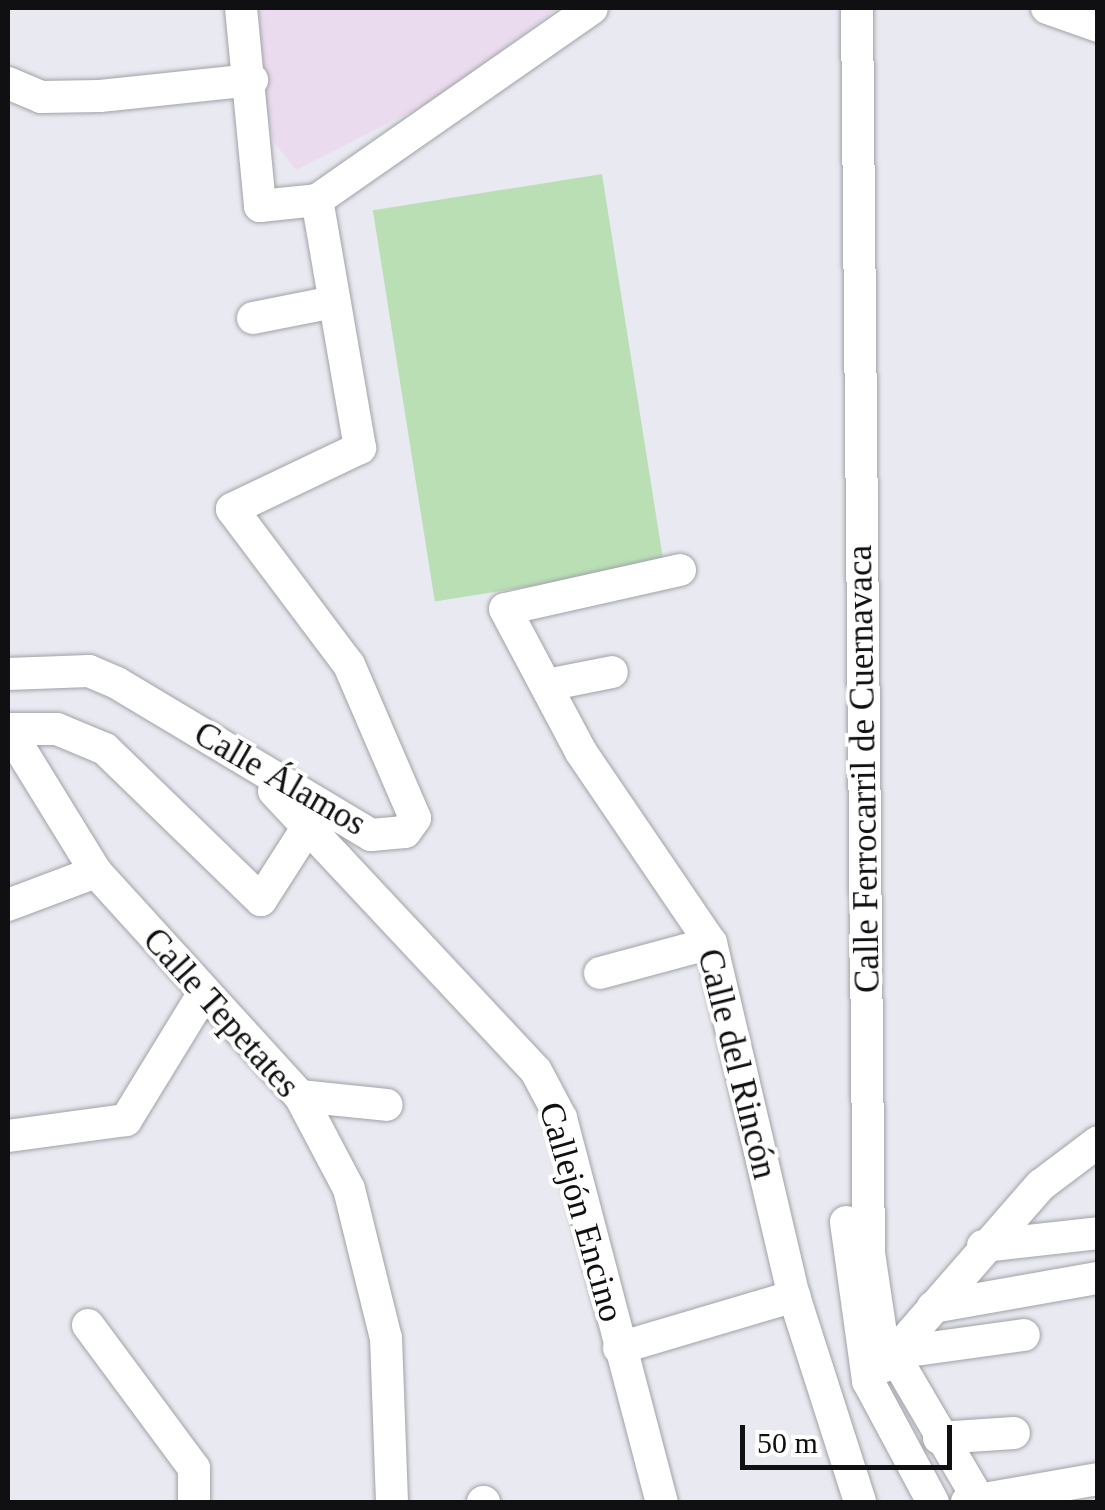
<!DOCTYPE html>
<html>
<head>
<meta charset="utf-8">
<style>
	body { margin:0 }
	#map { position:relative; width:1105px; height:1510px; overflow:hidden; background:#e9eaf1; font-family:"Times New Roman",serif }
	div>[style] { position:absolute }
	.education>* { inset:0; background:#eadbee }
	.green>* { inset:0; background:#badfb5; transform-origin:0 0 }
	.roads { filter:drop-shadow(0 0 2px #a0a2a8) drop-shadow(0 0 2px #a0a2a8) }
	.street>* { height:32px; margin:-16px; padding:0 16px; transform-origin:16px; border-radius:16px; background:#fff }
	span { translate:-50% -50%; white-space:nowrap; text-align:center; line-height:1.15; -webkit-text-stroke:8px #fff; paint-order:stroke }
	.street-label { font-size:35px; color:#101012 }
	.frame { position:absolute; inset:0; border:10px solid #101012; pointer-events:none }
	.scale { position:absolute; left:740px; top:1425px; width:212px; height:45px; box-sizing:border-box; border:5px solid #101012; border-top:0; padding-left:12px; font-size:30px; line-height:35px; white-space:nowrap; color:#101012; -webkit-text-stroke:8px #fff; paint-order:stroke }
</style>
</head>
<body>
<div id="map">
	<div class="education">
		<i style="clip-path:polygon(250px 8px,558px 8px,434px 100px,296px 170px,273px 141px)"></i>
	</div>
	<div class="green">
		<i style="left:602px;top:174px;width:396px;height:232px;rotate:81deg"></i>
	</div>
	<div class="roads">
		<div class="street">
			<i style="left:241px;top:8px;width:199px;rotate:84.5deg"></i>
			<i style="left:260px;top:206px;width:57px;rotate:-6deg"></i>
			<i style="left:317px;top:200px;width:335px;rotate:-34.9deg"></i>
			<i style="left:857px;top:8px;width:1245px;rotate:89.45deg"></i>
			<i style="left:869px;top:1253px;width:81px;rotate:81.5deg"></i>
			<i style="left:881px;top:1333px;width:196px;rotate:59.6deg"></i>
			<i style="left:1047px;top:8px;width:54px;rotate:19.4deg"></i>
			<i style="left:8px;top:83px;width:36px;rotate:23deg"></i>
			<i style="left:41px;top:97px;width:59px;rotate:-1deg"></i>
			<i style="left:100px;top:96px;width:153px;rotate:-6deg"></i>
			<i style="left:253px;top:318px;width:83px;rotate:-11.2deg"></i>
			<i style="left:680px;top:570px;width:179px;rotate:167.4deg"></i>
			<i style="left:505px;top:609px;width:162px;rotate:62deg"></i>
			<i style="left:581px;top:752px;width:231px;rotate:55.8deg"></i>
			<i style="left:711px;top:943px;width:363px;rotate:76.8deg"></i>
			<i style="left:794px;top:1296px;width:216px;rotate:72.2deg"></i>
			<i style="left:8px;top:674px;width:81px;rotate:-2.1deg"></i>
			<i style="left:89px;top:671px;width:30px;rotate:23deg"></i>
			<i style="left:117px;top:683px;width:296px;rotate:30.9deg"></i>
			<i style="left:371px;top:835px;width:34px;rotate:-5deg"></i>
			<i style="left:405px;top:832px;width:17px;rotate:-54deg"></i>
			<i style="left:415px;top:818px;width:167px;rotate:-113.3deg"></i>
			<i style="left:349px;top:665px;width:195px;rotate:-126.9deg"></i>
			<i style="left:232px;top:509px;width:142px;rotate:-25.5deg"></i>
			<i style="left:360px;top:448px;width:252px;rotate:-99.8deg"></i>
			<i style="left:547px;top:685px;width:66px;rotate:-11.3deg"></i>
			<i style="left:8px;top:729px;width:168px;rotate:58.4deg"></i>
			<i style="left:96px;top:872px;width:303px;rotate:47.7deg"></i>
			<i style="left:300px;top:1096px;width:105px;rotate:62.2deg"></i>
			<i style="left:349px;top:1189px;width:154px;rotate:76.1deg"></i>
			<i style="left:386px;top:1338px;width:164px;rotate:87.9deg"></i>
			<i style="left:10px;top:729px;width:47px"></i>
			<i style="left:57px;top:729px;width:52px;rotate:22.6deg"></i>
			<i style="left:105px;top:749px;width:217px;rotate:44.1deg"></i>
			<i style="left:261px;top:900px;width:85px;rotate:-57.4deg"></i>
			<i style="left:274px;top:791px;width:383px;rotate:46.9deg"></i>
			<i style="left:536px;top:1071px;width:53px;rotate:62deg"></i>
			<i style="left:561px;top:1118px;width:397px;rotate:75.3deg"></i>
			<i style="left:8px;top:905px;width:94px;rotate:-20.6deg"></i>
			<i style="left:600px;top:973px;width:115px;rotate:-15.1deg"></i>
			<i style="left:300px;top:1096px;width:87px;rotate:5.9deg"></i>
			<i style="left:8px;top:1136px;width:119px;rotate:-7.7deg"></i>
			<i style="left:126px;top:1120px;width:145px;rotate:-58.5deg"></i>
			<i style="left:846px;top:1222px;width:161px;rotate:82.1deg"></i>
			<i style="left:868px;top:1381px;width:137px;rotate:61.8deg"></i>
			<i style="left:983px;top:1246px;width:116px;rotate:-6.4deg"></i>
			<i style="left:933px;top:1307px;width:168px;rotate:-10deg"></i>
			<i style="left:88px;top:1325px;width:178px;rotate:53.5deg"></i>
			<i style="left:194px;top:1468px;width:34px;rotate:90deg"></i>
			<i style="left:619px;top:1348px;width:183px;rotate:-16.5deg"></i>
			<i style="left:894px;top:1353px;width:131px;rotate:-7.9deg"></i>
			<i style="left:882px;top:1367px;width:242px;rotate:-48.9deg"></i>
			<i style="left:1041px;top:1185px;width:71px;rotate:-37deg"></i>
			<i style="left:939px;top:1438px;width:75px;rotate:-3.8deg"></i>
			<i style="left:483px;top:1502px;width:1px"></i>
			<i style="left:967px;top:1502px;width:133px;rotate:-10deg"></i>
		</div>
	</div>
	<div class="street-label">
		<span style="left:864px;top:769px;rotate:-91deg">Calle Ferrocarril de Cuernavaca</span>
		<span style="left:280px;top:779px;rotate:30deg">Calle Álamos</span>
		<span style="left:221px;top:1013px;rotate:48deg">Calle Tepetates</span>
		<span style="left:737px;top:1064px;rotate:76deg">Calle del Rincón</span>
		<span style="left:581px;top:1212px;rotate:74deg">Callejón Encino</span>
	</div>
	<div class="frame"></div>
	<div class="scale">50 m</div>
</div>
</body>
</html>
